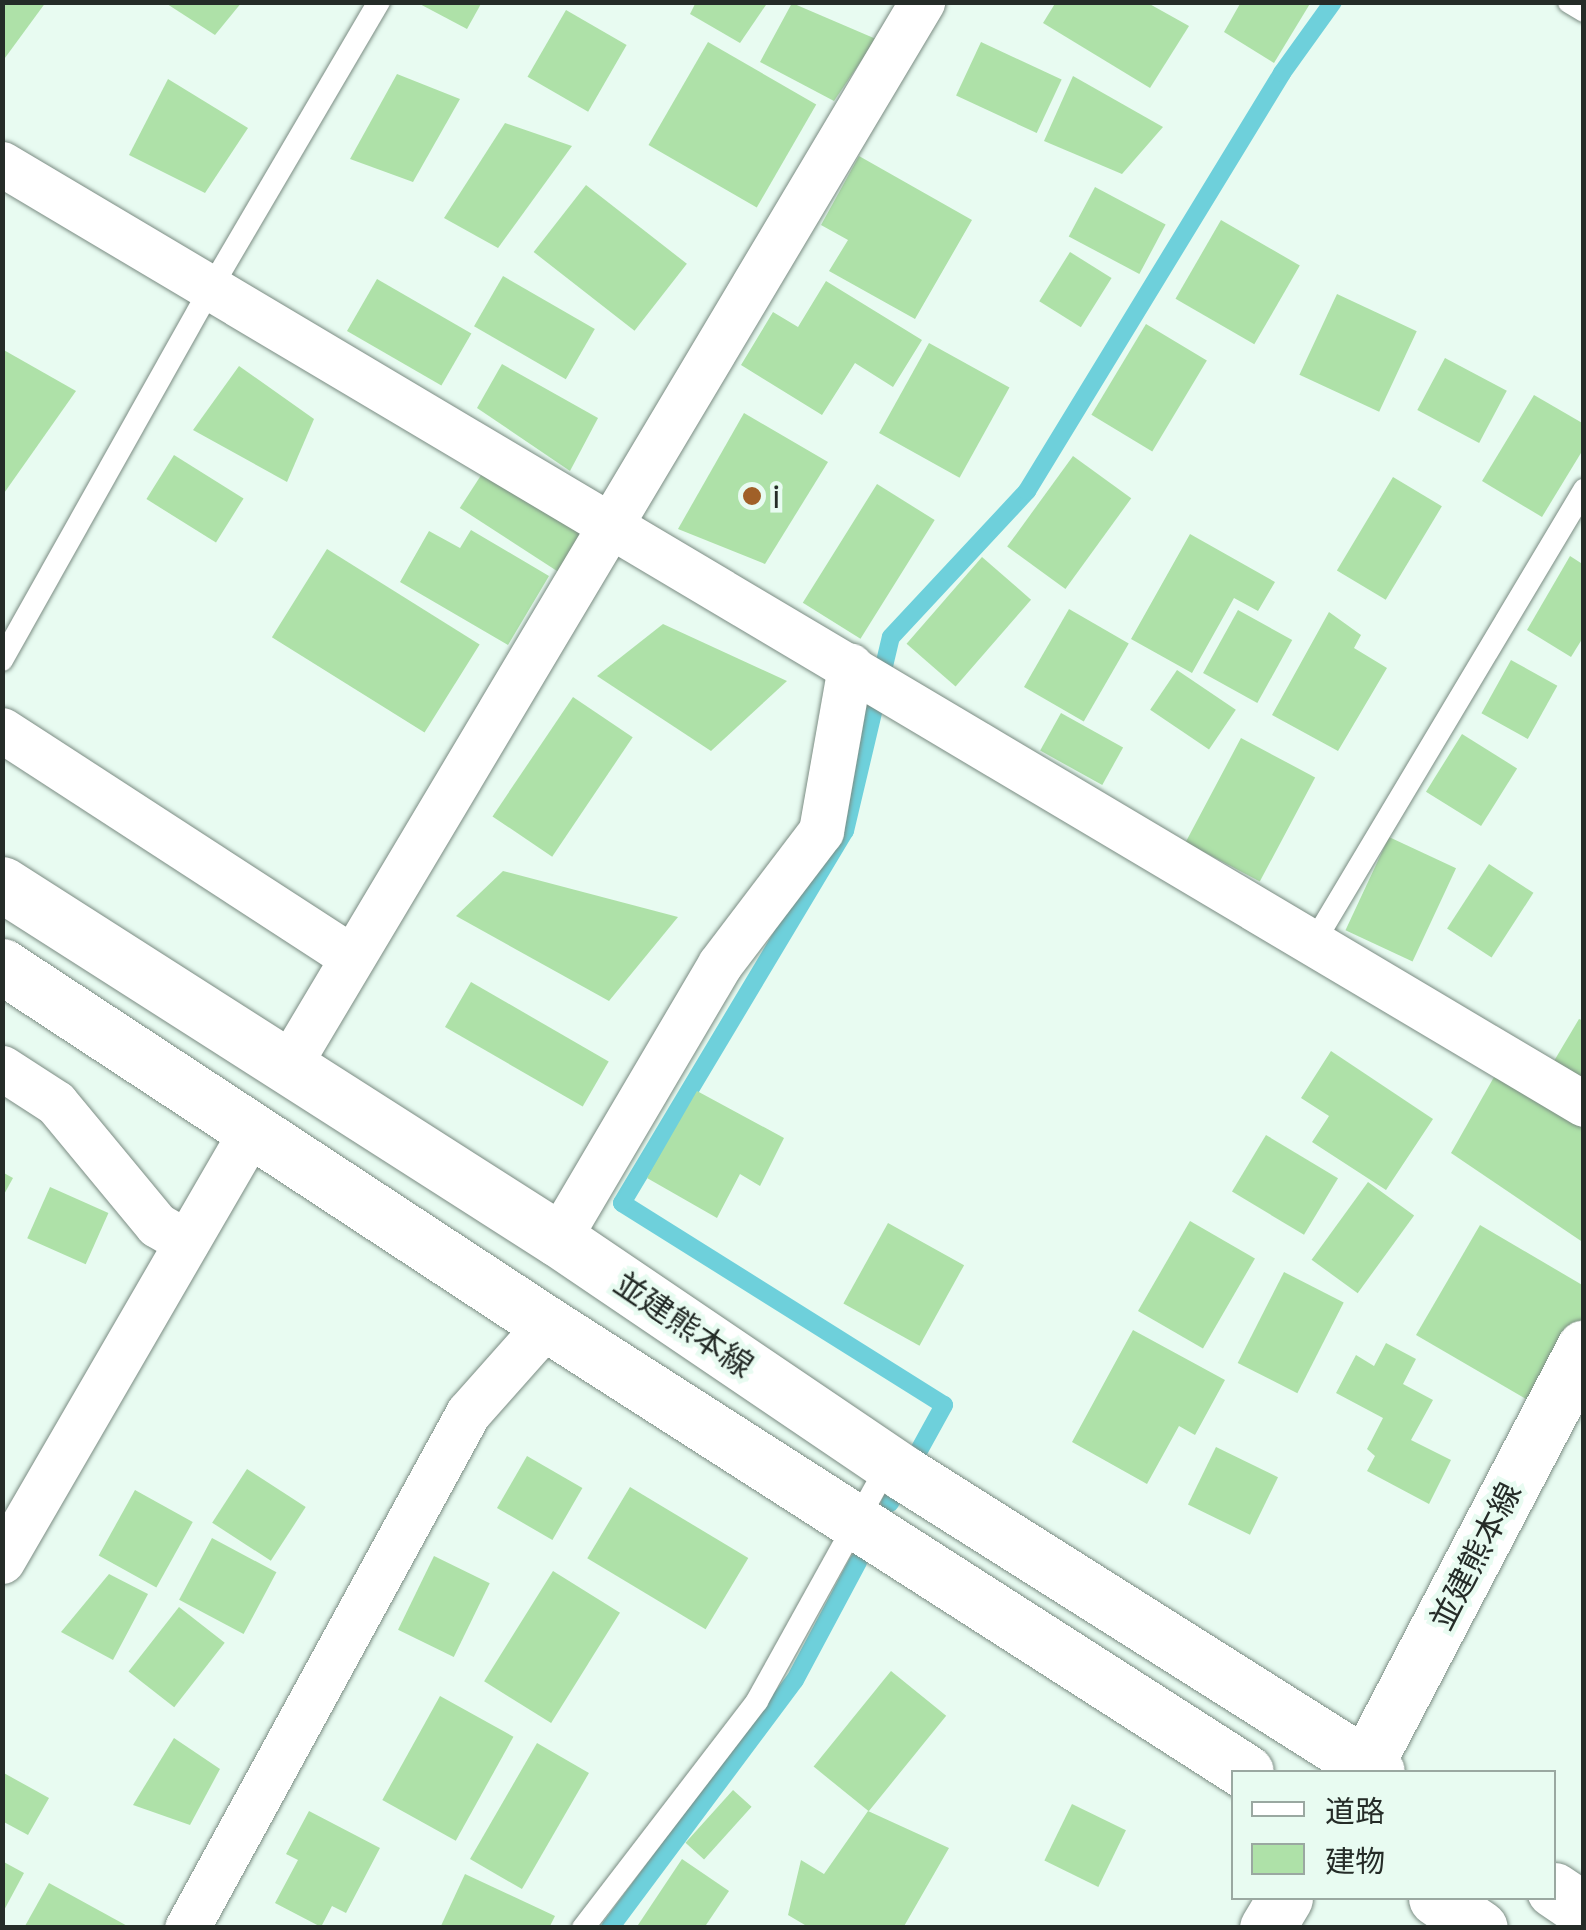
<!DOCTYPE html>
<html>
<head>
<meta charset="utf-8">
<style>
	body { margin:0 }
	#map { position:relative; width:1586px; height:1930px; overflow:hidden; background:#e8fbf1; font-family:"Golos Text","Noto Sans JP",sans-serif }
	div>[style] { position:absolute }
	.stream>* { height:18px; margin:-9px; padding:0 9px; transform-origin:9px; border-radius:9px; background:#6ed0db }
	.building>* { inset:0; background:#aee1a8; transform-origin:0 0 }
	.roads { filter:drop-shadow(0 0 2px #7b8c83) drop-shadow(0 0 2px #7b8c83) }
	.service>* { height:22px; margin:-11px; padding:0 11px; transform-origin:11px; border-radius:11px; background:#fff }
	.minor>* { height:45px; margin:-22.5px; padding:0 22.5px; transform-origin:22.5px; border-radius:22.5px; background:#fff }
	.secondary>* { height:55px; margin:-27.5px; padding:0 27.5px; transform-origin:27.5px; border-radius:27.5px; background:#fff }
	.dots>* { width:28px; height:28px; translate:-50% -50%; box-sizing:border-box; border:5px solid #e8fbf1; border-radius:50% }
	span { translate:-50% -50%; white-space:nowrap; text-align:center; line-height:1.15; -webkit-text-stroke:9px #e8fbf1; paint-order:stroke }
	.poi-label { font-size:32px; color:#252c28 }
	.left { translate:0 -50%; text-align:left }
	.street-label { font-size:32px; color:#252c28 }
	.frame { position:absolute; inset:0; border:5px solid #252c28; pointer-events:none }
	.legend { position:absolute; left:1231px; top:1770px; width:325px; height:130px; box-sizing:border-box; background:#e8fbf1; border:2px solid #9aa8a1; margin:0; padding:12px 18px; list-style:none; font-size:30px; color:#252c28 }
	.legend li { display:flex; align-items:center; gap:20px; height:50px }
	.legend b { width:50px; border:2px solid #9aa8a1 }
</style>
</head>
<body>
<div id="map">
	<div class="stream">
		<i style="left:890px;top:1503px;width:112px;rotate:-61.1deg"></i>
		<i style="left:944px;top:1405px;width:380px;rotate:-147.9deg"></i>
		<i style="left:622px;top:1203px;width:434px;rotate:-59.1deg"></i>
		<i style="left:845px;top:831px;width:199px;rotate:-76.7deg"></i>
		<i style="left:891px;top:637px;width:200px;rotate:-47deg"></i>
		<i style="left:1027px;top:491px;width:490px;rotate:-58.6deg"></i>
		<i style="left:1282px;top:73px;width:87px;rotate:-54.3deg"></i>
		<i style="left:610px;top:1928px;width:309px;rotate:-53.3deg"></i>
		<i style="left:795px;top:1680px;width:134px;rotate:-61.9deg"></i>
	</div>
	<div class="building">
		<i style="clip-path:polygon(2px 2px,46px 2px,2px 62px)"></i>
		<i style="clip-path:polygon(164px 2px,242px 2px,215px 35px)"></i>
		<i style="clip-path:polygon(416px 2px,482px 2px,467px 29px)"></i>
		<i style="clip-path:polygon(696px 2px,768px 2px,740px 43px,690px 14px)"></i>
		<i style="clip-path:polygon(1056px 2px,1146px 2px,1189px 26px,1150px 88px,1043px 23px)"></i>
		<i style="clip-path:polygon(1241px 2px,1311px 2px,1274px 63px,1224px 32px)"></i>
		<i style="clip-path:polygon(792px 3px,876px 39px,834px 101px,760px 62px)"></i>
		<i style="left:566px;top:10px;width:70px;height:77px;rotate:30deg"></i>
		<i style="left:708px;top:42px;width:125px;height:119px;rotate:30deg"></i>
		<i style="left:981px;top:42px;width:89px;height:59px;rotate:25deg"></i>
		<i style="clip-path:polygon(397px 74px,460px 99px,413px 182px,350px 159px)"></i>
		<i style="clip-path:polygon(1073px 76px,1163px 127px,1122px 174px,1044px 141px)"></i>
		<i style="clip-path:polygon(168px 79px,248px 128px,205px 193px,129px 155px)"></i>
		<i style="clip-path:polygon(505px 123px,572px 146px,498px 248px,444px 218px)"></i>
		<i style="clip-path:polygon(859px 156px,972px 220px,915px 319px,829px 271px,848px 240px,821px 225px)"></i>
		<i style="left:586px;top:185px;width:128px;height:85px;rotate:38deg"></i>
		<i style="left:1095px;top:187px;width:80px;height:56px;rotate:28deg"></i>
		<i style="left:1221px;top:220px;width:91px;height:91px;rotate:30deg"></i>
		<i style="left:1070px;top:252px;width:49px;height:58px;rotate:32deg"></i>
		<i style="left:503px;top:276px;width:106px;height:58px;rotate:30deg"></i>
		<i style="left:377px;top:279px;width:109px;height:60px;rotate:30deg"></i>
		<i style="clip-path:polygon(826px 281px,922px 340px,893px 387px,855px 363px,822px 415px,741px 365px,773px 312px,798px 327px)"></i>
		<i style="left:1337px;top:294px;width:88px;height:89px;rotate:25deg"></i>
		<i style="left:1146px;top:324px;width:71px;height:106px;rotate:31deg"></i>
		<i style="left:929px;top:343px;width:92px;height:103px;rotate:29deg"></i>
		<i style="clip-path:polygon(2px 349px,76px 391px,2px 496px)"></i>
		<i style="left:1445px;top:358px;width:70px;height:59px;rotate:28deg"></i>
		<i style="clip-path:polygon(502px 364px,598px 418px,570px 471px,477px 408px)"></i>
		<i style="clip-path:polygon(239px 366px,314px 419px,287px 482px,193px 430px)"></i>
		<i style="clip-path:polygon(1534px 395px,1584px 424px,1584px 448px,1542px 517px,1482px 481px)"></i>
		<i style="clip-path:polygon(744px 413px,828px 462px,765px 564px,678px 529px)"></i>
		<i style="left:174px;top:455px;width:82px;height:52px;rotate:32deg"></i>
		<i style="left:1073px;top:456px;width:72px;height:112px;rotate:36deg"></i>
		<i style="left:487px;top:466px;width:121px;height:50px;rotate:33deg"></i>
		<i style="left:1393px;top:477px;width:57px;height:109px;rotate:31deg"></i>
		<i style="left:877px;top:484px;width:68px;height:140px;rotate:32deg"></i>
		<i style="clip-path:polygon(471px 530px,549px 576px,508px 645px,400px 582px,429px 531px,460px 548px)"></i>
		<i style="clip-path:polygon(1190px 534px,1275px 582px,1258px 611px,1234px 598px,1192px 673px,1131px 639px)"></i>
		<i style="left:327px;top:549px;width:180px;height:104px;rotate:32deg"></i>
		<i style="clip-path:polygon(1570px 556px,1584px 565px,1584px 636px,1571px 657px,1527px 630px)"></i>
		<i style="left:982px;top:557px;width:65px;height:115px;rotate:41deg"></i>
		<i style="left:1069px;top:609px;width:69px;height:90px;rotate:30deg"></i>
		<i style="left:1238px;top:610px;width:62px;height:72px;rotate:29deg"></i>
		<i style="clip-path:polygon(1329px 612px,1361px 635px,1354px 648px,1387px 668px,1338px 751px,1272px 715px)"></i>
		<i style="clip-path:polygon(663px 624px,787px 681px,711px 751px,597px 676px)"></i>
		<i style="left:1511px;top:660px;width:53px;height:61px;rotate:29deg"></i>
		<i style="left:1177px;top:670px;width:71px;height:48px;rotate:34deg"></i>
		<i style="left:573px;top:697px;width:72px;height:144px;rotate:34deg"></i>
		<i style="left:1061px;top:713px;width:71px;height:43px;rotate:29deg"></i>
		<i style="left:1462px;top:734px;width:65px;height:68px;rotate:32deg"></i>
		<i style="left:1241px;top:738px;width:84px;height:118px;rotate:28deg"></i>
		<i style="left:1389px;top:837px;width:74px;height:103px;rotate:25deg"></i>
		<i style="left:1489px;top:864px;width:53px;height:77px;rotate:33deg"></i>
		<i style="clip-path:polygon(503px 871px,678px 917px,609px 1001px,456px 916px)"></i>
		<i style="left:471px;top:982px;width:159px;height:52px;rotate:30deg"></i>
		<i style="clip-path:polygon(1579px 1019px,1584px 1021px,1584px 1079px,1554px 1061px)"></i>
		<i style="clip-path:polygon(1331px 1051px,1433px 1119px,1386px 1190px,1312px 1142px,1329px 1116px,1301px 1098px)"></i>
		<i style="clip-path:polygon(1498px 1070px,1584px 1122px,1584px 1243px,1451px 1153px)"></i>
		<i style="clip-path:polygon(697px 1091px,784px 1138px,760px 1186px,740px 1174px,717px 1218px,647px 1178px)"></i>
		<i style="left:1266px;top:1135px;width:84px;height:66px;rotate:31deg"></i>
		<i style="clip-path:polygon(2px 1172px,13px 1178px,2px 1198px)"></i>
		<i style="left:1368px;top:1182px;width:57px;height:96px;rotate:36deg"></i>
		<i style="left:50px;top:1187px;width:64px;height:56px;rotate:24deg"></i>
		<i style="left:1190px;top:1221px;width:75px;height:104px;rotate:30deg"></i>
		<i style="left:888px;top:1223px;width:87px;height:92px;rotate:29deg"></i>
		<i style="clip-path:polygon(1480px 1225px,1584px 1286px,1584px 1316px,1533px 1403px,1416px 1335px)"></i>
		<i style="left:1284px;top:1272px;width:67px;height:102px;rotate:27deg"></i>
		<i style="clip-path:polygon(1133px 1330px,1225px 1380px,1195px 1435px,1179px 1426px,1147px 1484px,1072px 1442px)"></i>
		<i style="clip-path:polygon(1386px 1343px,1416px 1359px,1403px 1384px,1433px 1400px,1411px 1440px,1451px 1460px,1429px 1504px,1367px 1471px,1375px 1456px,1367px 1449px,1383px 1418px,1336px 1393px,1356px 1355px,1374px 1366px)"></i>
		<i style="left:1216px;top:1447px;width:69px;height:64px;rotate:26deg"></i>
		<i style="left:527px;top:1456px;width:64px;height:60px;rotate:30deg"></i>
		<i style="left:247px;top:1469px;width:70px;height:64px;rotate:33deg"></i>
		<i style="left:630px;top:1487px;width:138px;height:83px;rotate:31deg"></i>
		<i style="left:135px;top:1490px;width:66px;height:75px;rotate:29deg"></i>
		<i style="left:212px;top:1538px;width:73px;height:70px;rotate:28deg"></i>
		<i style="left:434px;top:1556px;width:62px;height:82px;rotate:26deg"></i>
		<i style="left:553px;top:1571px;width:79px;height:130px;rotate:32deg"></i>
		<i style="clip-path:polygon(109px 1574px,148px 1594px,113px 1660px,61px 1632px)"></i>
		<i style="left:179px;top:1607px;width:58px;height:82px;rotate:38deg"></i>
		<i style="left:891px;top:1671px;width:71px;height:123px;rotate:39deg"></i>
		<i style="left:440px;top:1696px;width:84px;height:119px;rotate:29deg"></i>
		<i style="clip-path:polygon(174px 1738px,220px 1769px,190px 1825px,133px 1805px)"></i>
		<i style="left:537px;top:1743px;width:60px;height:134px;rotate:30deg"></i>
		<i style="clip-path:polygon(2px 1772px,49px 1798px,28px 1835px,2px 1821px)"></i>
		<i style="left:733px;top:1790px;width:25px;height:71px;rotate:42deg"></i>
		<i style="left:1072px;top:1804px;width:60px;height:63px;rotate:26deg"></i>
		<i style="clip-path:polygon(309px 1811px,380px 1848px,346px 1913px,332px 1906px,321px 1927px,275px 1903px,298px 1860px,286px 1854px)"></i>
		<i style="clip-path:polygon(868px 1811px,949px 1848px,903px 1928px,810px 1928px,788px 1915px,801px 1860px,824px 1874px)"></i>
		<i style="clip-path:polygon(682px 1859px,729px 1891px,704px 1928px,636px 1928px)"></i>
		<i style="clip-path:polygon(2px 1861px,24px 1873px,2px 1914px)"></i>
		<i style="clip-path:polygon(465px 1874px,555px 1916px,549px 1928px,440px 1928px)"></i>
		<i style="clip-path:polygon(49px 1883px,131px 1928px,25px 1926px)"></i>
	</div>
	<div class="roads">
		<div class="service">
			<i style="left:1569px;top:2px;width:17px;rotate:31deg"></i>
			<i style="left:2px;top:660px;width:427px;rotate:-60.7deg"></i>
			<i style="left:211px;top:288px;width:332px;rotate:-59.6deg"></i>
			<i style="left:1314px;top:942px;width:527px;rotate:-59.15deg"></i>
			<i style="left:583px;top:1928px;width:286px;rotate:-52.5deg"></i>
			<i style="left:757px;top:1701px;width:272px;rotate:-61deg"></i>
		</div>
		<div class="minor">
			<i style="left:2px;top:164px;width:1840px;rotate:30.72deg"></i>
			<i style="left:2px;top:730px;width:417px;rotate:33deg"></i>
			<i style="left:288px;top:1066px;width:1239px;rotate:-59.21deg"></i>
			<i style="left:2px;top:1068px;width:64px;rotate:32.9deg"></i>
			<i style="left:56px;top:1103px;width:158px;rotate:50.4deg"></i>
			<i style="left:157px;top:1225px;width:34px;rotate:30deg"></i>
			<i style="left:558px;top:1239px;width:319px;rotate:-59.5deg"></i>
			<i style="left:720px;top:964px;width:167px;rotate:-52.8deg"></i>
			<i style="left:821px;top:831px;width:168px;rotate:-80deg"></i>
			<i style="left:2px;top:1561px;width:499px;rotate:-59.9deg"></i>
			<i style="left:187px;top:1928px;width:587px;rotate:-61.38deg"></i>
			<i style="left:468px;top:1413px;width:119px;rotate:-48.4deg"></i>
		</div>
		<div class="secondary">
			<i style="left:2px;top:884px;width:660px;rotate:32.56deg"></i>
			<i style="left:558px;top:1239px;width:419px;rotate:34.1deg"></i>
			<i style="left:905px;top:1474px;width:558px;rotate:32.27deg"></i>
			<i style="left:2px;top:966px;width:652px;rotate:33.3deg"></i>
			<i style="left:547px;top:1324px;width:830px;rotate:32.66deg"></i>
			<i style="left:1362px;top:1772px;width:479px;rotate:-62.4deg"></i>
			<i style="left:1554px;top:1890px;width:36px;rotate:34deg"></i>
			<i style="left:1436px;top:1898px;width:53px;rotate:34.3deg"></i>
			<i style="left:1267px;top:1928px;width:35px;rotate:-59deg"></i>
		</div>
	</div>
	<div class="dots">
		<i style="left:752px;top:496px;background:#a06028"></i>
	</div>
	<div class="poi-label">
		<span class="left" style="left:772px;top:496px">i</span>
	</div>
	<div class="street-label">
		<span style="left:684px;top:1324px;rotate:34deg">並建熊本線</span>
		<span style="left:1475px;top:1556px;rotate:-63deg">並建熊本線</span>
	</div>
	<div class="frame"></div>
	<ul class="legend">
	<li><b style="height:12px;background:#fff"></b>道路</li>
	<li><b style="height:28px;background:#aee1a8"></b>建物</li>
	</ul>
</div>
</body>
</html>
